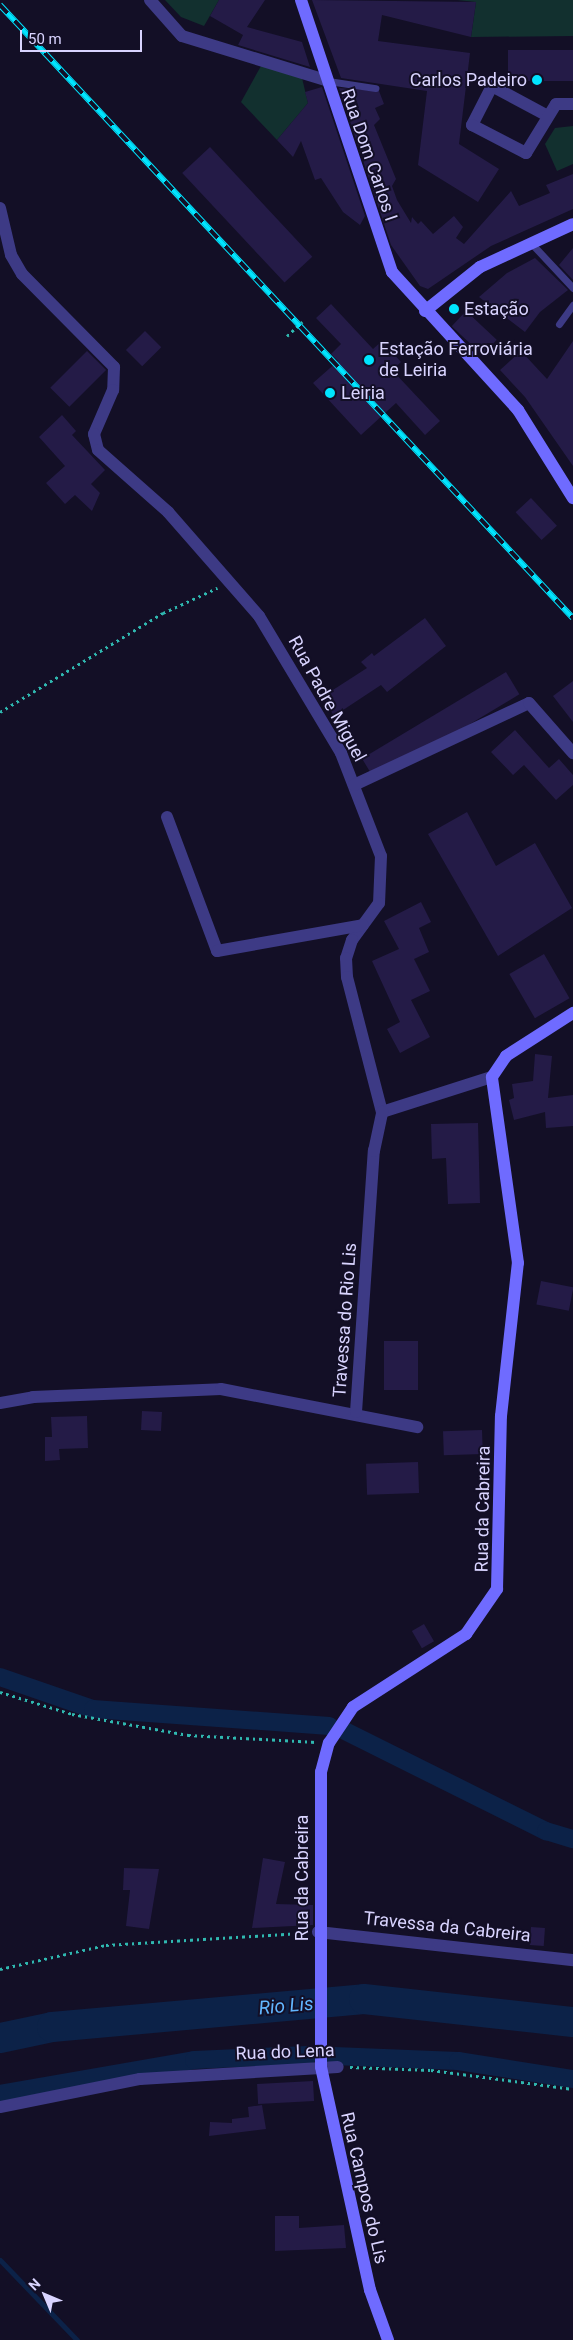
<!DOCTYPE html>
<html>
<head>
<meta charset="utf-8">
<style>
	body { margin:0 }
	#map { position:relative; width:573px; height:2340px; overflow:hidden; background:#130f26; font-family:Roboto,sans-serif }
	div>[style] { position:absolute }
	.green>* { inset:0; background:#12302f }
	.stream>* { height:5px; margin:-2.5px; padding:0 2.5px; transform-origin:2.5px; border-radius:2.5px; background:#0c2248 }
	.canal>* { height:18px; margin:-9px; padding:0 9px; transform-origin:9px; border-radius:9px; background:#0c2248 }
	.river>* { height:30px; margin:-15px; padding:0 15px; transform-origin:15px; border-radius:15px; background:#0c2248 }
	.building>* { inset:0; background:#241b47; transform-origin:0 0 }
	.path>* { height:3px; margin-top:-1.5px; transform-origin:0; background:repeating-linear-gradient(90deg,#2fb8b0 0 2.5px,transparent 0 6.5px) }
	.service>* { height:7px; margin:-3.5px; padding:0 3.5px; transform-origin:3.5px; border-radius:3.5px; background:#3d3a85 }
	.minor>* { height:12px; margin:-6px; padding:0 6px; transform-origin:6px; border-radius:6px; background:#3d3a85 }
	.secondary>* { height:12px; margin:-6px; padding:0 6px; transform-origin:6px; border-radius:6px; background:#6f6bff }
	.rail>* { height:5.5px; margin-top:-2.75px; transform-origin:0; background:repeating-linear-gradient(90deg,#130f26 0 11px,#00e5ff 0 22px); box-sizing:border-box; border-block:1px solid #00e5ff }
	.dots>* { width:14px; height:14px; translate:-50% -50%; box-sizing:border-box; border:2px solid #130f26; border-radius:50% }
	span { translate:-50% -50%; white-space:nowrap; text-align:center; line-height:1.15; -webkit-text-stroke:4px #130f26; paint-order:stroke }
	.poi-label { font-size:18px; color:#d9d4ff }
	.right { translate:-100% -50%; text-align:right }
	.left { translate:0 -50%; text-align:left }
	.street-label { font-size:18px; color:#d9d4ff }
	.water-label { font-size:19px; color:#62b6ff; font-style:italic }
	.north { position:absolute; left:20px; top:2270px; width:50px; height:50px; -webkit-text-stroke:4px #130f26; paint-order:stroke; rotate:315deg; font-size:14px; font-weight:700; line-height:20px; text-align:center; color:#d9d4ff }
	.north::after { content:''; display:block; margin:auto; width:18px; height:22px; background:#d9d4ff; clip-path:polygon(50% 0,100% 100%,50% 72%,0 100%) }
	.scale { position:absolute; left:20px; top:30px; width:122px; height:22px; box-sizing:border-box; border:2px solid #d9d4ff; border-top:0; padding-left:6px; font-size:15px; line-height:18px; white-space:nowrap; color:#d9d4ff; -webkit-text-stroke:4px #130f26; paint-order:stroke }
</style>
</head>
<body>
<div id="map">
	<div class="green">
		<i style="clip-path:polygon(165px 0,219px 0,204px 26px,181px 17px)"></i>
		<i style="clip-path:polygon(457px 0,573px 0,573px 36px,471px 37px,476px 2px)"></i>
		<i style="clip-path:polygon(261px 66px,302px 78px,308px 103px,277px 140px,241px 102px)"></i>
		<i style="clip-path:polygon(573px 126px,573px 164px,557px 171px,545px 144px,555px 128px)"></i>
	</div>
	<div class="stream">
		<i style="left:0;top:2260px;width:111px;rotate:46.1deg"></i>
	</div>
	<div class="canal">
		<i style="left:0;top:1677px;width:98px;rotate:19deg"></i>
		<i style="left:93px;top:1709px;width:237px;rotate:4.1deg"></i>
		<i style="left:345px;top:1731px;width:225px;rotate:26.5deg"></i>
		<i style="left:546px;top:1831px;width:28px;rotate:17deg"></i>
		<i style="left:334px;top:2056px;width:124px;rotate:2.3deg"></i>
		<i style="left:458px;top:2061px;width:116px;rotate:8.9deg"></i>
		<i style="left:0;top:2094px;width:197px;rotate:-9.9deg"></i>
		<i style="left:194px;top:2060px;width:115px;rotate:-2.5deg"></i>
	</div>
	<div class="river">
		<i style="left:0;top:2038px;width:53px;rotate:-11.9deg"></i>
		<i style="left:52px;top:2027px;width:313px;rotate:-5.1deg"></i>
		<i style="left:364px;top:1999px;width:210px;rotate:6.3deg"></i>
	</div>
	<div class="building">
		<i style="clip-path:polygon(219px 0,265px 0,247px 27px,302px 42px,310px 67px,238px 45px,243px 35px,210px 16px)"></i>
		<i style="clip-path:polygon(312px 0,476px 2px,471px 37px,382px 15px,378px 41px,470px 53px,459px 144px,499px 169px,478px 202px,418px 165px,427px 91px,341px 78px)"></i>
		<i style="left:508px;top:50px;width:65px;height:31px"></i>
		<i style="clip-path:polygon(322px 87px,365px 216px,360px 225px,343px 212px,321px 178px,315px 180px,301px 141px,293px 157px,277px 140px,308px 103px,305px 92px)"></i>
		<i style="clip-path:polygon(339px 88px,379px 91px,384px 104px,375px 108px,380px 119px,374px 125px,396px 179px,392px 186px,397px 200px,411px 223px,412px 217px,418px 224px,421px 221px,433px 234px,454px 216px,463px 227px,456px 238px,464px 244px,511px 191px,519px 206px,550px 193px,546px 185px,573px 174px,573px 209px,491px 246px,428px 289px,420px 286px,391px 245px)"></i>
		<i style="left:210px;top:147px;width:150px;height:38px;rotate:47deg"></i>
		<i style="clip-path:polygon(573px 248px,573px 280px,559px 265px)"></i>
		<i style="clip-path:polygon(535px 258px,568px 290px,540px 312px,525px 332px,479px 297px,507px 273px)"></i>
		<i style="clip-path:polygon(331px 304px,373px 349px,382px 341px,401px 362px,392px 370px,440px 421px,425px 435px,396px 403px,361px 435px,313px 383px,338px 361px,331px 354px,341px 344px,316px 318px)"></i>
		<i style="left:466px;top:311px;width:42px;height:21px;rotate:43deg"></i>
		<i style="left:145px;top:331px;width:23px;height:27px;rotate:45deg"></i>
		<i style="clip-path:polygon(573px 341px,573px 466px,525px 397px,500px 370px,521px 351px,547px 379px)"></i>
		<i style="left:87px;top:351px;width:27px;height:52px;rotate:45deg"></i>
		<i style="clip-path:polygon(62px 415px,76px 431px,72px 435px,105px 470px,91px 484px,100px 493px,92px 511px,75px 495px,65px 504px,46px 483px,65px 466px,39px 437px)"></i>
		<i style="left:531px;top:498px;width:38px;height:21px;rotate:47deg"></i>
		<i style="clip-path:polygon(425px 618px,446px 646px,387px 692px,381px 685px,334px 716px,322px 697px,367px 668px,361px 662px,372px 653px,374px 656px)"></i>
		<i style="left:506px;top:672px;width:26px;height:168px;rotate:59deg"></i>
		<i style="clip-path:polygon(573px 681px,573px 722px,553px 696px)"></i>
		<i style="clip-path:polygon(515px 730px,549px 768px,559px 759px,573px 775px,573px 785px,556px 800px,524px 765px,513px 775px,491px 752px)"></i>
		<i style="clip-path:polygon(467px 812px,496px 866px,535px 843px,572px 908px,498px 956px,428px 834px)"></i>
		<i style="clip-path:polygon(421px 902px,431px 922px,419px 928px,429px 952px,414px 959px,430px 991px,411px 1000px,430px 1037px,400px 1053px,387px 1029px,400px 1022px,372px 961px,399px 949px,384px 921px)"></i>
		<i style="left:544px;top:954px;width:51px;height:40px;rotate:60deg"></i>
		<i style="clip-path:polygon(535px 1054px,552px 1056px,548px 1098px,573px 1095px,573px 1126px,546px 1128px,545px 1112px,514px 1120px,509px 1100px,514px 1098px,512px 1084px,533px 1081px)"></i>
		<i style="clip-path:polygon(478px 1123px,480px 1203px,448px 1204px,446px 1158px,432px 1159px,431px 1124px)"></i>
		<i style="left:541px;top:1281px;width:33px;height:24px;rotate:11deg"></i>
		<i style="left:384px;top:1341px;width:34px;height:49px"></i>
		<i style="left:142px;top:1411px;width:20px;height:19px;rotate:3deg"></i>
		<i style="clip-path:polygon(87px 1416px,88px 1448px,59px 1449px,60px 1460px,45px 1461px,45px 1437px,52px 1437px,51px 1417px)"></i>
		<i style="left:482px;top:1430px;width:24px;height:39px;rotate:88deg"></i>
		<i style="left:418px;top:1462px;width:31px;height:52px;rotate:88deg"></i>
		<i style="left:424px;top:1624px;width:20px;height:14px;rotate:60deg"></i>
		<i style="clip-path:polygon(263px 1858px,285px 1862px,276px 1904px,313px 1905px,313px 1925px,252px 1928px)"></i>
		<i style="clip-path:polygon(124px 1868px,159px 1869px,149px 1929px,126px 1926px,130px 1890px,123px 1890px)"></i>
		<i style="left:531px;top:1927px;width:14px;height:18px;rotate:4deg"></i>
		<i style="left:313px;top:2081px;width:20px;height:56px;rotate:87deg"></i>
		<i style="clip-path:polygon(262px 2105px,266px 2129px,209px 2136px,210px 2122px,232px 2123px,232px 2119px,249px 2117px,248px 2107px)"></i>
		<i style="clip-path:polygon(275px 2216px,299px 2216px,299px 2228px,344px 2225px,346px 2248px,275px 2251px)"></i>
	</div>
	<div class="path">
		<i style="left:287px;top:336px;width:21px;rotate:-43deg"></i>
		<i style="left:0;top:712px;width:191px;rotate:-31.3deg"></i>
		<i style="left:163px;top:613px;width:60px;rotate:-24.8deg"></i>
		<i style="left:0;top:1692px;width:75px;rotate:17deg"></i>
		<i style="left:72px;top:1714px;width:118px;rotate:10.3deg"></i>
		<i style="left:188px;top:1735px;width:128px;rotate:3.1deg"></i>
		<i style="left:0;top:1969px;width:109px;rotate:-12.8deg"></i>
		<i style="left:106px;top:1945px;width:199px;rotate:-3.5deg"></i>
		<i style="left:350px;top:2067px;width:81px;rotate:2.1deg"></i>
		<i style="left:431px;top:2070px;width:143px;rotate:7.6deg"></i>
	</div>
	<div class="service">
		<i style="left:328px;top:81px;width:48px;rotate:8.5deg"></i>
		<i style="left:530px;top:242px;width:63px;rotate:46.9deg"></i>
		<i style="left:559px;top:324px;width:24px;rotate:-54deg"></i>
	</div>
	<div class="minor">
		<i style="left:150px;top:0;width:48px;rotate:48.4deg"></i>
		<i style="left:182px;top:36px;width:150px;rotate:17.1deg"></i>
		<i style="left:546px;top:115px;width:61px;rotate:-151.8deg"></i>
		<i style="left:492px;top:86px;width:44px;rotate:117.1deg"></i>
		<i style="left:472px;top:125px;width:61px;rotate:27.4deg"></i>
		<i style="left:526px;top:153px;width:57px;rotate:-58.5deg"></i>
		<i style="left:556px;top:104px;width:17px"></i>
		<i style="left:0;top:208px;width:48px;rotate:76.8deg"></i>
		<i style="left:11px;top:255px;width:22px;rotate:60deg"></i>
		<i style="left:22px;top:274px;width:131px;rotate:45.3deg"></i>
		<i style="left:114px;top:367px;width:23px;rotate:92deg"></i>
		<i style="left:113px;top:390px;width:48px;rotate:113.4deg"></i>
		<i style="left:94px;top:434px;width:16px;rotate:76deg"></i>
		<i style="left:98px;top:450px;width:94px;rotate:41.5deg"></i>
		<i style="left:168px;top:512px;width:138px;rotate:48.8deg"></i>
		<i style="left:259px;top:616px;width:160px;rotate:59.1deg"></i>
		<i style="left:341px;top:753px;width:110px;rotate:68.8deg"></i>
		<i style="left:381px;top:856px;width:47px;rotate:92.4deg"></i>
		<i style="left:379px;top:903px;width:46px;rotate:126.1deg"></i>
		<i style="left:352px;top:940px;width:19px;rotate:108deg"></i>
		<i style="left:346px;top:958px;width:19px;rotate:87deg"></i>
		<i style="left:347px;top:977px;width:139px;rotate:75.5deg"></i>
		<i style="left:382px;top:1112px;width:115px;rotate:-17.7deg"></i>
		<i style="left:354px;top:785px;width:193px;rotate:-25.1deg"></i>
		<i style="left:529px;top:703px;width:67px;rotate:48.7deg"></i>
		<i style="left:167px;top:817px;width:143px;rotate:69.5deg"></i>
		<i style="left:217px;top:951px;width:148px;rotate:-10.1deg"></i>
		<i style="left:0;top:1403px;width:34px;rotate:-10deg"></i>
		<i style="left:33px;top:1397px;width:188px;rotate:-2.4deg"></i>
		<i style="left:221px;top:1389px;width:200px;rotate:11deg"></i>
		<i style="left:356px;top:1412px;width:262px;rotate:-86.1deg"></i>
		<i style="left:374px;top:1151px;width:40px;rotate:-78deg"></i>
		<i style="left:318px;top:1932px;width:257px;rotate:6.3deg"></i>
		<i style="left:0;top:2107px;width:143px;rotate:-11.3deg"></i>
		<i style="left:140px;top:2079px;width:198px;rotate:-3.5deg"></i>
	</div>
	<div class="secondary">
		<i style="left:301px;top:0;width:287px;rotate:71.5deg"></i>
		<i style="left:392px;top:272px;width:187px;rotate:47.6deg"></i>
		<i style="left:518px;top:410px;width:104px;rotate:58deg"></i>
		<i style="left:425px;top:311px;width:70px;rotate:-38.7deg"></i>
		<i style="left:480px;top:267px;width:102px;rotate:-24.8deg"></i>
		<i style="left:388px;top:2340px;width:53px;rotate:-109.8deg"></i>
		<i style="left:370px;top:2290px;width:228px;rotate:-102.4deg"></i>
		<i style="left:321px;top:2067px;width:295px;rotate:-90deg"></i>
		<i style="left:321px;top:1772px;width:30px;rotate:-75deg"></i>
		<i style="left:329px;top:1743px;width:43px;rotate:-56.3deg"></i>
		<i style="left:353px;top:1707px;width:135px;rotate:-32.9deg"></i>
		<i style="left:466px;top:1634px;width:55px;rotate:-55.4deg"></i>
		<i style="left:497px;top:1589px;width:173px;rotate:-88.7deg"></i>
		<i style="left:501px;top:1416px;width:154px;rotate:-83.7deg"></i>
		<i style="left:518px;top:1263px;width:188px;rotate:-98deg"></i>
		<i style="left:492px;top:1077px;width:25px;rotate:-56deg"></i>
		<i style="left:506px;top:1056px;width:80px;rotate:-32.7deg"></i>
	</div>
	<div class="rail">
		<i style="left:0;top:5px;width:839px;rotate:46.93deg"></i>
	</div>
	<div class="dots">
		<i style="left:537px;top:80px;background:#00e5ff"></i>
		<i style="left:454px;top:309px;background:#00e5ff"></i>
		<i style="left:369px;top:360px;background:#00e5ff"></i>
		<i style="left:330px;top:393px;background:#00e5ff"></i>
	</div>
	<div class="poi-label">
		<span class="right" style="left:527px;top:80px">Carlos Padeiro</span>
		<span class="left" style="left:464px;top:309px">Estação</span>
		<span class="left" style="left:379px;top:360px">Estação Ferroviária<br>de Leiria</span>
		<span class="left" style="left:341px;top:393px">Leiria</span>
	</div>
	<div class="street-label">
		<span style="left:369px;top:155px;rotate:71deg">Rua Dom Carlos I</span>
		<span style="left:327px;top:699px;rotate:61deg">Rua Padre Miguel</span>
		<span style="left:345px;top:1320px;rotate:-86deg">Travessa do Rio Lis</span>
		<span style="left:483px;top:1509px;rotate:-89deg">Rua da Cabreira</span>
		<span style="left:302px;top:1878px;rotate:-90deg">Rua da Cabreira</span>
		<span style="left:447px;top:1927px;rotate:6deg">Travessa da Cabreira</span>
		<span style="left:285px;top:2052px;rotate:-2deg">Rua do Lena</span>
		<span style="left:364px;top:2188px;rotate:77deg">Rua Campos do Lis</span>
	</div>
	<div class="water-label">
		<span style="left:286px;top:2006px;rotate:-5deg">Rio Lis</span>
	</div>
	<div class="north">N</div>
	<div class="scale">50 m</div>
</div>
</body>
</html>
